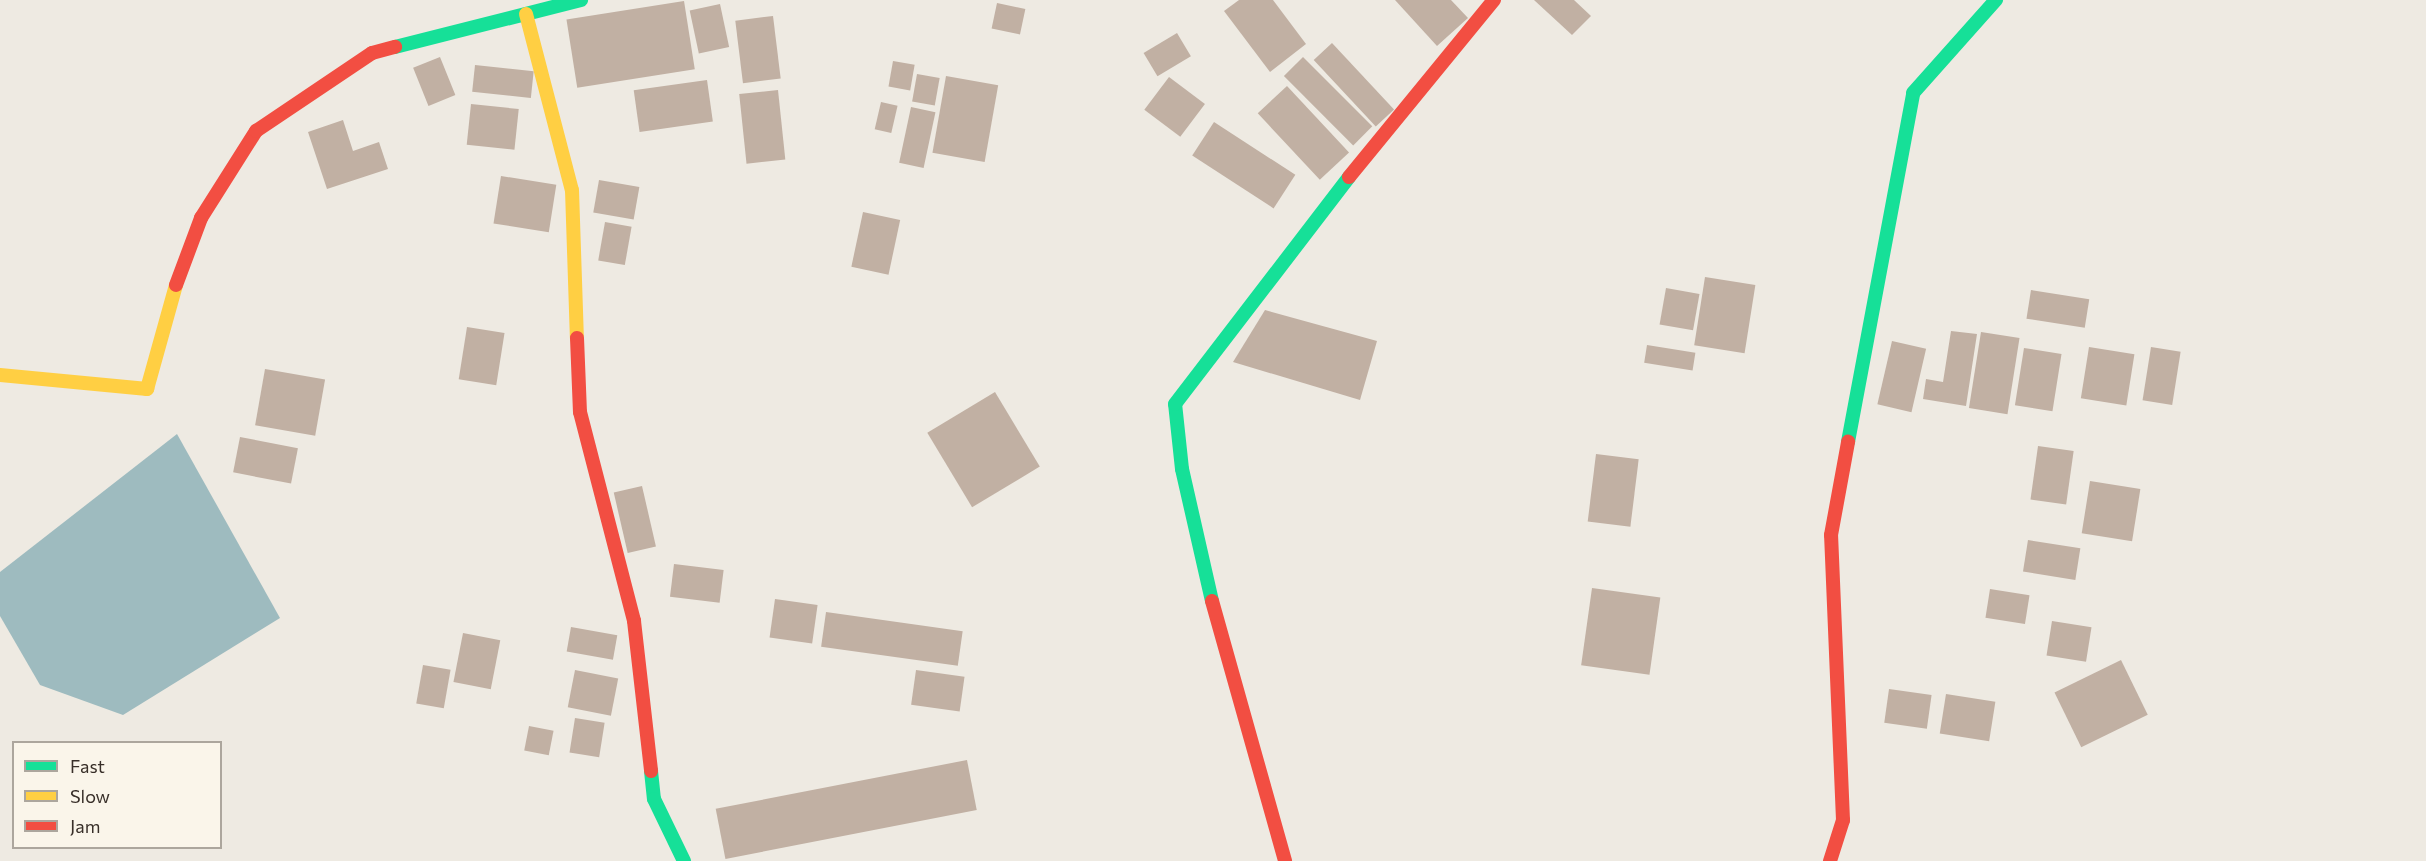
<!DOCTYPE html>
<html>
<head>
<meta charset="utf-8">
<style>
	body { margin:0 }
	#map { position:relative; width:2426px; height:861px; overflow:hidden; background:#eeeae2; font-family:Commissioner,sans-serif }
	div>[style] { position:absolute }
	.water>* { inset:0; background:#9ebbbf }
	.building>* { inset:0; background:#c1b0a3; transform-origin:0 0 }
	.fast>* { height:14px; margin:-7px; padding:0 7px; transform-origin:7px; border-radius:7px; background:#16e098 }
	.slow>* { height:14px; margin:-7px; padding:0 7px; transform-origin:7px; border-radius:7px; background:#ffcf43 }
	.jam>* { height:14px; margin:-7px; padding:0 7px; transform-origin:7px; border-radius:7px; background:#f24e42 }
	span { translate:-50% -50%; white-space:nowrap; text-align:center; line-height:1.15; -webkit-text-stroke:5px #faf5ea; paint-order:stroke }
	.legend { position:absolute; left:12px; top:741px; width:210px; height:108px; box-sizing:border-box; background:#faf5ea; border:2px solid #aca69d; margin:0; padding:8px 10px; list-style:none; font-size:18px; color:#382f29 }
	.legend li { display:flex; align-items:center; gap:12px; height:30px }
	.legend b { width:30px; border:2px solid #aca69d }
</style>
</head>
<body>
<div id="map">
	<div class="water">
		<i style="clip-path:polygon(177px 434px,280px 618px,123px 715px,40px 685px,0 616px,0 572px)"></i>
	</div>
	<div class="building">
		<i style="clip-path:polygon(1239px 0,1273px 0,1306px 44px,1270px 72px,1224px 11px)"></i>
		<i style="clip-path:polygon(1395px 0,1451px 0,1468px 18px,1437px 46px)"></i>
		<i style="clip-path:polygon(1534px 0,1574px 0,1591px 16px,1572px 35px)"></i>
		<i style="left:684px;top:1px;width:69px;height:119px;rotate:81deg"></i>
		<i style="left:997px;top:3px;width:29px;height:26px;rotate:12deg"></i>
		<i style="left:720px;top:4px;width:44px;height:31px;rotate:78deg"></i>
		<i style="left:773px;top:16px;width:63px;height:38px;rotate:83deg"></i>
		<i style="left:1177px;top:33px;width:27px;height:39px;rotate:59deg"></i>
		<i style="left:1332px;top:43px;width:91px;height:25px;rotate:47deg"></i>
		<i style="left:440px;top:57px;width:41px;height:29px;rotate:68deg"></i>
		<i style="left:1303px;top:57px;width:98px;height:27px;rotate:45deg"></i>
		<i style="left:893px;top:61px;width:22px;height:26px;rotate:10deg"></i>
		<i style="left:475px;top:65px;width:59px;height:27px;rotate:6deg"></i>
		<i style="left:917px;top:74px;width:23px;height:28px;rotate:10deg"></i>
		<i style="left:946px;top:76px;width:53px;height:78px;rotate:10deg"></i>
		<i style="left:1169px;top:77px;width:45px;height:41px;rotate:37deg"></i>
		<i style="left:707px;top:80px;width:42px;height:74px;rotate:82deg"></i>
		<i style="left:1287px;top:86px;width:91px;height:40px;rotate:47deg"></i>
		<i style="left:778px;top:90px;width:70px;height:39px;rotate:84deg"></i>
		<i style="left:881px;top:102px;width:17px;height:28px;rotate:13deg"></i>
		<i style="left:471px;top:104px;width:48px;height:41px;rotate:6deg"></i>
		<i style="left:911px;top:107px;width:25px;height:57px;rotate:12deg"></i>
		<i style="clip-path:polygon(343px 120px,353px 151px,379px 142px,388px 169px,327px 189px,308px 132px)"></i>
		<i style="left:1214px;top:122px;width:97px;height:40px;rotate:33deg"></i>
		<i style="left:501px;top:176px;width:56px;height:48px;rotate:9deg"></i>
		<i style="left:599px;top:180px;width:41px;height:33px;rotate:10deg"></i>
		<i style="left:863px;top:212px;width:38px;height:56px;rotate:12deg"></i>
		<i style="left:605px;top:222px;width:27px;height:39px;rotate:10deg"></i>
		<i style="left:1705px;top:277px;width:51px;height:69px;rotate:9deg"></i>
		<i style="left:1666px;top:288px;width:34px;height:37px;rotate:10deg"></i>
		<i style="left:2031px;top:290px;width:59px;height:29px;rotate:9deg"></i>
		<i style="clip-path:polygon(1265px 310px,1377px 341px,1360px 400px,1233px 362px)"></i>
		<i style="left:467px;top:327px;width:38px;height:53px;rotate:9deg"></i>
		<i style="clip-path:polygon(1951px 331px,1977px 334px,1966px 406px,1923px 399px,1926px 379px,1943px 382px)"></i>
		<i style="left:1981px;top:332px;width:39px;height:77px;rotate:9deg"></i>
		<i style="left:1892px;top:341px;width:35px;height:65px;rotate:13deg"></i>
		<i style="left:1647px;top:345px;width:49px;height:18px;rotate:9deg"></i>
		<i style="left:2089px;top:347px;width:46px;height:52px;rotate:9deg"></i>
		<i style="left:2151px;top:347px;width:30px;height:54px;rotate:9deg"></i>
		<i style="left:2024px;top:348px;width:38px;height:58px;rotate:9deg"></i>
		<i style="left:265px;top:369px;width:61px;height:57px;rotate:10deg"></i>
		<i style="left:995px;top:392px;width:87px;height:79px;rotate:59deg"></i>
		<i style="left:240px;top:437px;width:59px;height:36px;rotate:11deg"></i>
		<i style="left:2038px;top:446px;width:36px;height:54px;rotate:8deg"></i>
		<i style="left:1596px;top:454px;width:43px;height:68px;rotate:7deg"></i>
		<i style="left:2090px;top:481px;width:51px;height:53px;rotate:9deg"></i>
		<i style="left:642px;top:486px;width:62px;height:29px;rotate:77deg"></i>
		<i style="left:2028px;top:540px;width:53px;height:32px;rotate:9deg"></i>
		<i style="left:674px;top:564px;width:50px;height:33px;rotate:7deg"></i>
		<i style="left:1592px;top:588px;width:69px;height:78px;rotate:8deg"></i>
		<i style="left:1990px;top:589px;width:40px;height:29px;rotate:9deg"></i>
		<i style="left:775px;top:599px;width:43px;height:39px;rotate:8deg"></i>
		<i style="left:826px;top:612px;width:138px;height:35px;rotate:8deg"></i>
		<i style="left:2052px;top:621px;width:40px;height:35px;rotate:9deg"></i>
		<i style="left:571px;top:627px;width:47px;height:25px;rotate:10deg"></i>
		<i style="left:463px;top:633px;width:38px;height:50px;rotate:11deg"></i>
		<i style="left:2121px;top:660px;width:61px;height:74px;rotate:64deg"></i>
		<i style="left:423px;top:665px;width:28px;height:39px;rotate:10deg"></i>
		<i style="left:575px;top:670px;width:44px;height:38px;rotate:11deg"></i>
		<i style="left:916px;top:670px;width:49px;height:35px;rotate:8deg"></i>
		<i style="left:1889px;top:689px;width:43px;height:34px;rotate:8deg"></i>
		<i style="left:1946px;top:694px;width:50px;height:40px;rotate:9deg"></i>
		<i style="left:575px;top:718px;width:30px;height:35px;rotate:9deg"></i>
		<i style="left:529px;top:726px;width:25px;height:25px;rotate:11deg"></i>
		<i style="left:967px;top:760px;width:51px;height:256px;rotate:79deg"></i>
	</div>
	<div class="fast">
		<i style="left:395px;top:47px;width:192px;rotate:-14.2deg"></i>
		<i style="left:1848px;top:442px;width:355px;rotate:-79.4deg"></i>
		<i style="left:1913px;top:93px;width:125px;rotate:-48.3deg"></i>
		<i style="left:1212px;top:601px;width:135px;rotate:-102.8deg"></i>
		<i style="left:1182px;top:469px;width:65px;rotate:-96.1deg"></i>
		<i style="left:1175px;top:404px;width:286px;rotate:-52.5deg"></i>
		<i style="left:651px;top:771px;width:28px;rotate:84deg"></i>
		<i style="left:654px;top:799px;width:69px;rotate:64.2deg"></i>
	</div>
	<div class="slow">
		<i style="left:526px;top:14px;width:182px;rotate:75.4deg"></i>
		<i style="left:572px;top:190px;width:148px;rotate:88.1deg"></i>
		<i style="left:0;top:375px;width:148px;rotate:5.4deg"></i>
		<i style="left:147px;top:389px;width:108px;rotate:-74.4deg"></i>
	</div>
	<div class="jam">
		<i style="left:1349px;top:177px;width:229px;rotate:-50.7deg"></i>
		<i style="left:176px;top:285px;width:72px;rotate:-69.5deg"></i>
		<i style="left:201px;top:218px;width:103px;rotate:-57.7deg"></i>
		<i style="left:256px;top:131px;width:140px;rotate:-33.9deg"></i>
		<i style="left:372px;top:53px;width:24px;rotate:-15deg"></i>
		<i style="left:577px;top:338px;width:74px;rotate:87.7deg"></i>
		<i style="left:580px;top:412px;width:216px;rotate:75.5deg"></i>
		<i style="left:634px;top:621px;width:151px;rotate:83.5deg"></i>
		<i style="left:1212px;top:601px;width:270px;rotate:74.3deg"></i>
		<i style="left:1830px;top:861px;width:43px;rotate:-72.4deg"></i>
		<i style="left:1843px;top:820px;width:285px;rotate:-92.4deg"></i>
		<i style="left:1831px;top:535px;width:95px;rotate:-79.6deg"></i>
	</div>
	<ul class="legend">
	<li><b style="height:8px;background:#16e098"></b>Fast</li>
	<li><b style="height:8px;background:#ffcf43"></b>Slow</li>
	<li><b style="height:8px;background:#f24e42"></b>Jam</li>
	</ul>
</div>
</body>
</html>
